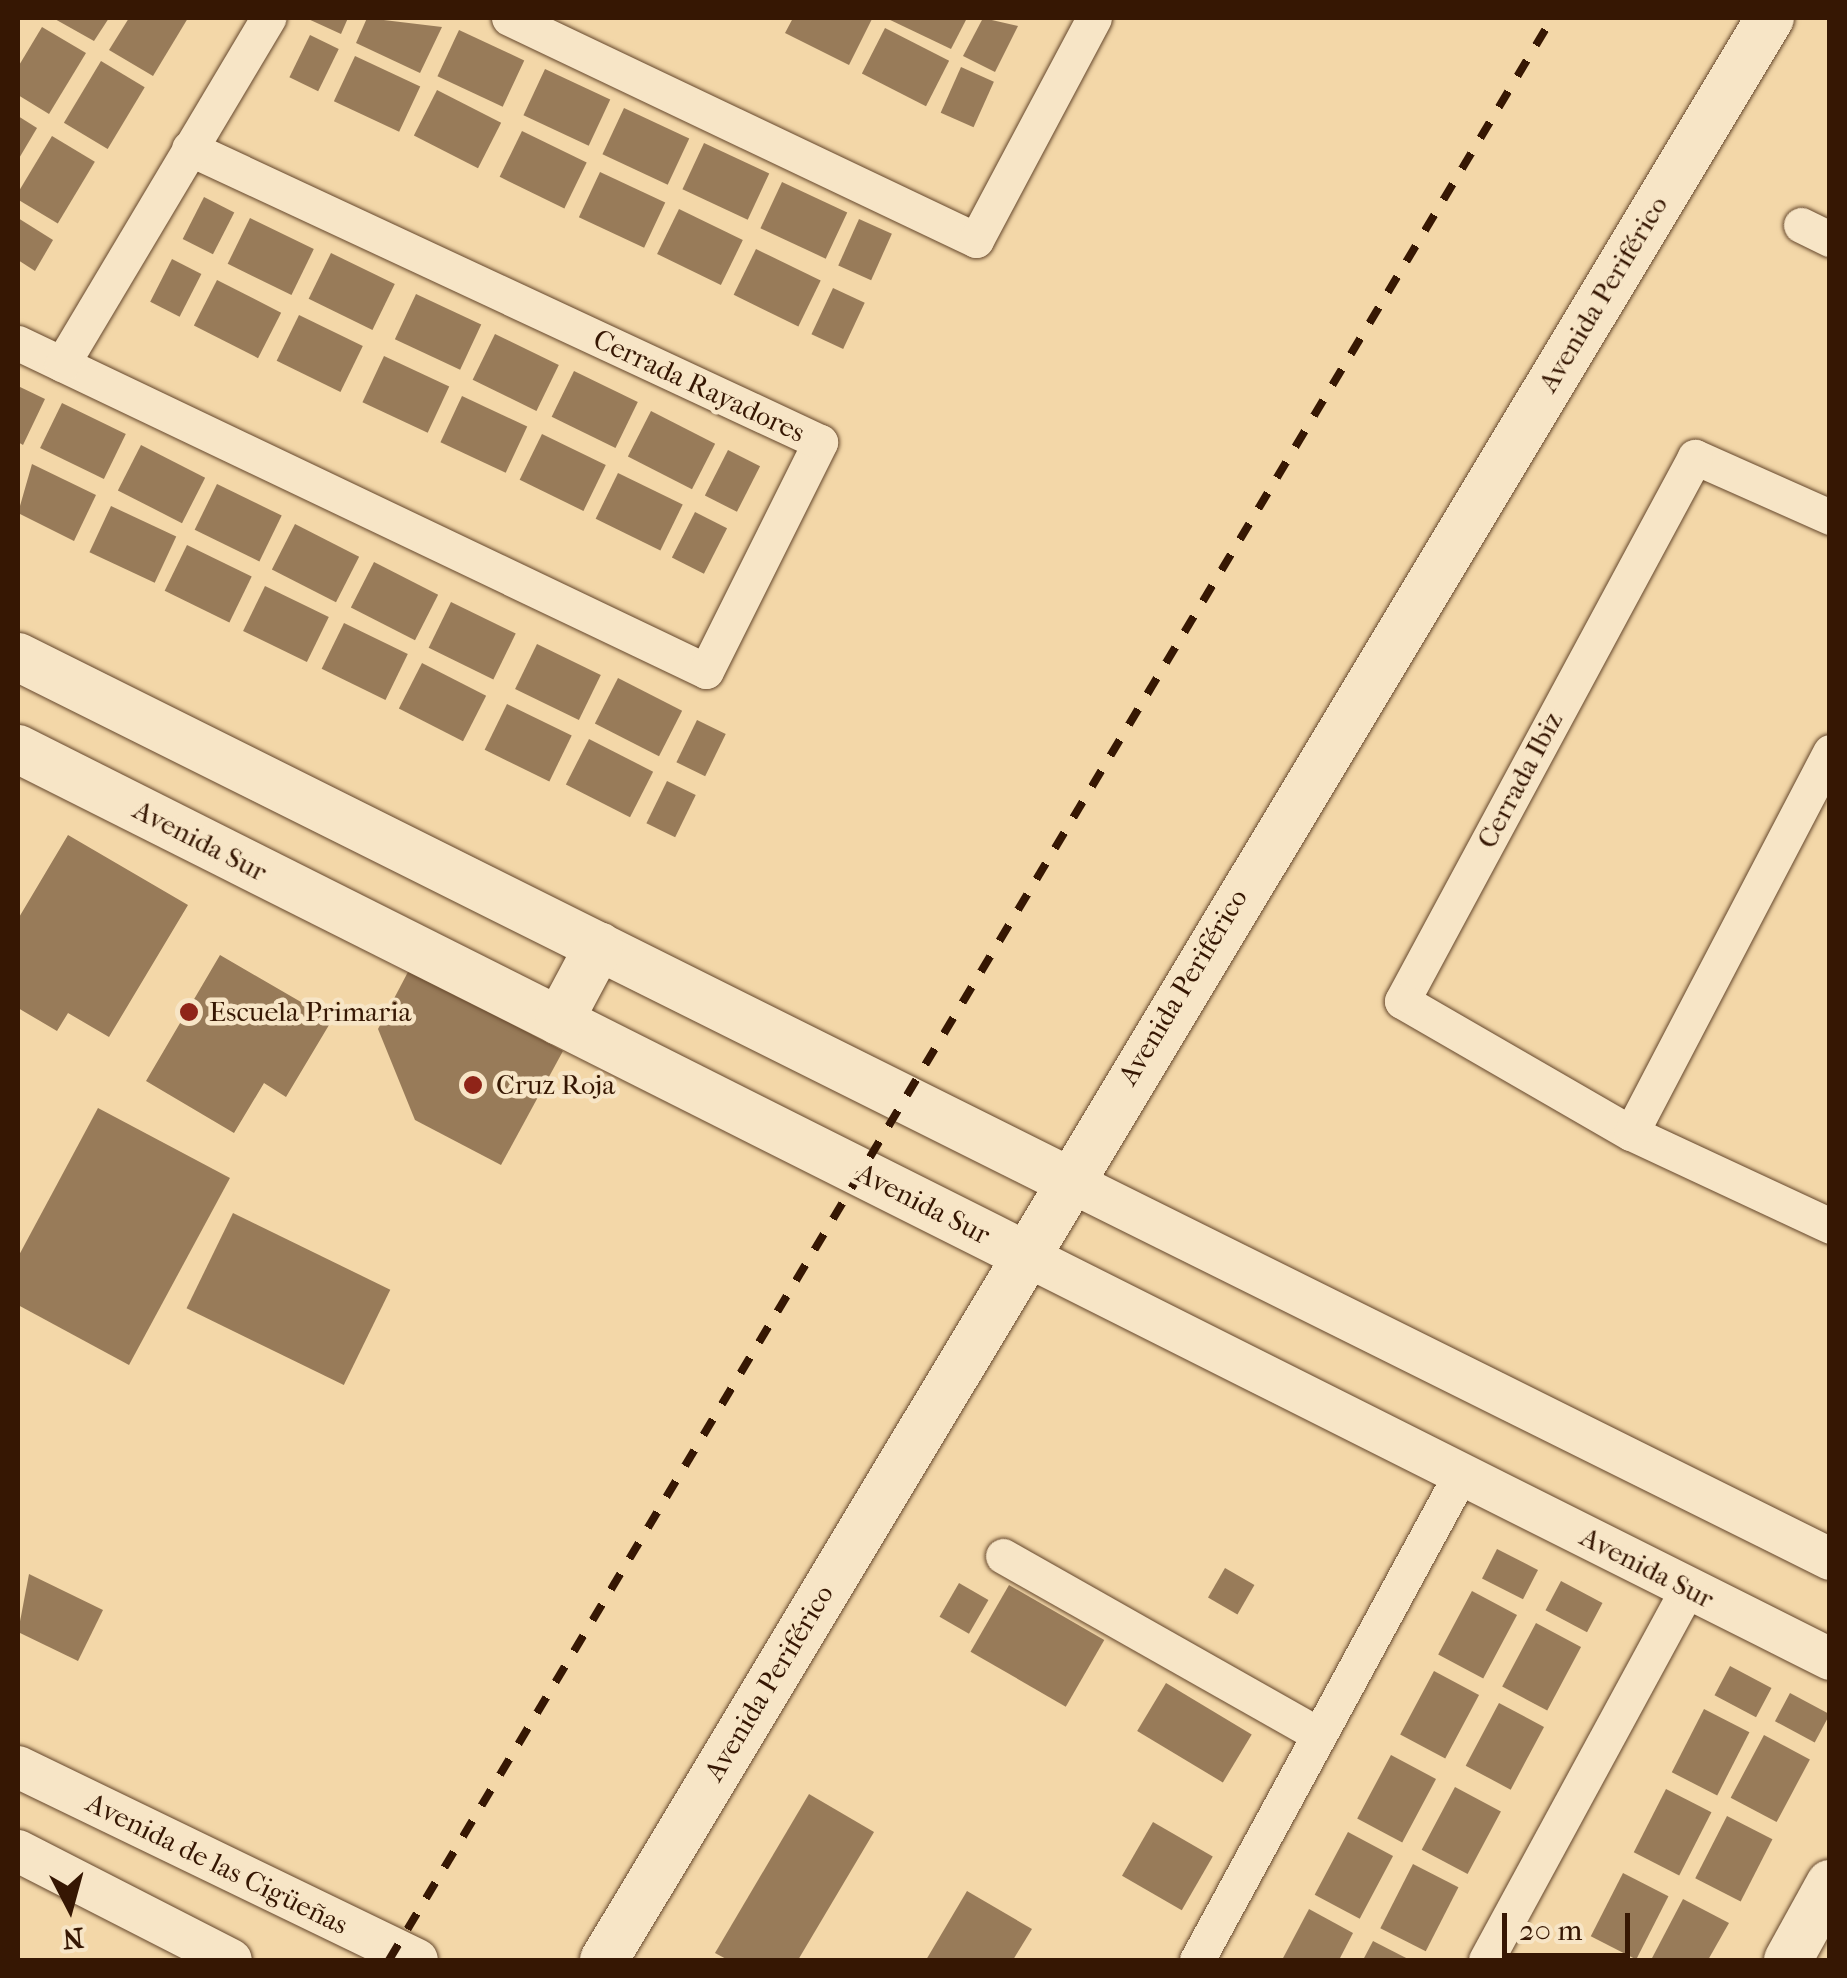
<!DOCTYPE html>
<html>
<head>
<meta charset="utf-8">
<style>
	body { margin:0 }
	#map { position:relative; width:1847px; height:1978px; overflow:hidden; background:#f3d7a8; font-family:"IM FELL French Canon",serif }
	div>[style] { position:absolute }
	.building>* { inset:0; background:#987b59; transform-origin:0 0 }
	.roads { filter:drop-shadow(0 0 2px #65472c) drop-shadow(0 0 2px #65472c) }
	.minor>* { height:35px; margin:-17.5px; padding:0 17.5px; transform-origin:17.5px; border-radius:17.5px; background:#f7e5c6 }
	.tertiary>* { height:42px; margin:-21px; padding:0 21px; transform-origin:21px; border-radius:21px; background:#f7e5c6 }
	.secondary>* { height:48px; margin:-24px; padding:0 24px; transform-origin:24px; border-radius:24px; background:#f7e5c6 }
	.rail>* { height:8px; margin-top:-4px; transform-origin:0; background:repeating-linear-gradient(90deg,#361703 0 18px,transparent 0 36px) }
	.dots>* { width:28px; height:28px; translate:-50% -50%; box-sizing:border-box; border:5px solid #f7e5c6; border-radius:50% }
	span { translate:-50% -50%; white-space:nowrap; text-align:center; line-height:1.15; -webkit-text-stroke:9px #f7e5c6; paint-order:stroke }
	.street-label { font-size:28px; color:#361703 }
	.poi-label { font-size:28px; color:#361703 }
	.left { translate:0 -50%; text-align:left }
	.frame { position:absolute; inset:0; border:20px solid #361703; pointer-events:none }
	.north { position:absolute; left:20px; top:1858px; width:100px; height:100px; -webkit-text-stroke:8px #f7e5c6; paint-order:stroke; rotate:174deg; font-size:28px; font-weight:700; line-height:40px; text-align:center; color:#361703 }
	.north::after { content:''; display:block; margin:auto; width:35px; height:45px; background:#361703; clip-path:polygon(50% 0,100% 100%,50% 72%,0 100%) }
	.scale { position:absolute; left:1502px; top:1913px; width:128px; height:45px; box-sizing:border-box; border:5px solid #361703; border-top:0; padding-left:12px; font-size:30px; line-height:35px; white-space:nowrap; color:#361703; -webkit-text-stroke:8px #f7e5c6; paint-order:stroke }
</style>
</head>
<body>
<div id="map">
	<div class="building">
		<i style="clip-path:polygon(53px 18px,109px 18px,94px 41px)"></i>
		<i style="clip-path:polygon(129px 18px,188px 18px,153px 76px,109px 50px)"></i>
		<i style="clip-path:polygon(306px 18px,348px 18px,341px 34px)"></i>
		<i style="clip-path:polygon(367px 18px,442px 27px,420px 73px,356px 43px)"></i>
		<i style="clip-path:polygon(793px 18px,868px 18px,872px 19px,849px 65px,785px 33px)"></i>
		<i style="clip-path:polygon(886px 18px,967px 18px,951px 49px)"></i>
		<i style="clip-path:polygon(983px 18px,1018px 26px,995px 72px,963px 56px)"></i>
		<i style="clip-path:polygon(42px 27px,86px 53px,49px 114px,18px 95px,18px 67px)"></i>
		<i style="left:885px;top:28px;width:72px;height:51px;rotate:27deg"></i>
		<i style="left:459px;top:30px;width:72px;height:51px;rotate:25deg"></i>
		<i style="left:310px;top:35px;width:32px;height:47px;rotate:26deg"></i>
		<i style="left:355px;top:56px;width:72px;height:50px;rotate:25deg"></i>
		<i style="left:101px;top:61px;width:51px;height:72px;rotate:31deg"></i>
		<i style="left:961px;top:67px;width:36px;height:50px;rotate:24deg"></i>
		<i style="left:545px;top:69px;width:72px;height:51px;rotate:25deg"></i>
		<i style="left:437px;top:90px;width:72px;height:51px;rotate:27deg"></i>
		<i style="left:624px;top:108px;width:72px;height:51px;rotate:25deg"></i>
		<i style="clip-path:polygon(18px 116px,37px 128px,18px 160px)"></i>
		<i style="left:522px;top:131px;width:72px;height:51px;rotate:26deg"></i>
		<i style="left:52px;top:136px;width:50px;height:72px;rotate:31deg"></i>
		<i style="left:704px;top:143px;width:72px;height:51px;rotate:25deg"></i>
		<i style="left:600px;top:172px;width:72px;height:50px;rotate:25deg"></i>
		<i style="left:782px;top:182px;width:72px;height:51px;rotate:25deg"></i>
		<i style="left:204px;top:197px;width:34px;height:47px;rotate:27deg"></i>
		<i style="left:679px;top:209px;width:71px;height:50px;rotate:26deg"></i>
		<i style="clip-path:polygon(18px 218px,53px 240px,35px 271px,18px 260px)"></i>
		<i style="left:250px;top:218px;width:71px;height:51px;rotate:26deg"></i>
		<i style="left:859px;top:219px;width:36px;height:51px;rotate:24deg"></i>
		<i style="left:756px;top:249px;width:72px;height:51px;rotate:26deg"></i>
		<i style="left:331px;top:253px;width:71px;height:51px;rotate:26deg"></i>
		<i style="left:172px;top:259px;width:33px;height:48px;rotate:27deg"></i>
		<i style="left:217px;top:280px;width:72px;height:51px;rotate:27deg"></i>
		<i style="left:833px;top:288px;width:35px;height:51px;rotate:25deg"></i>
		<i style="left:416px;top:294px;width:72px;height:50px;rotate:25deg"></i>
		<i style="left:299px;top:315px;width:71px;height:51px;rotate:26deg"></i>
		<i style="left:495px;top:334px;width:71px;height:51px;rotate:26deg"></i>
		<i style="left:384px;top:356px;width:72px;height:51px;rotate:25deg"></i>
		<i style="left:574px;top:371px;width:71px;height:51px;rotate:26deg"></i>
		<i style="clip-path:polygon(18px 386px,45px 399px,23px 445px,18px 442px)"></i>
		<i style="left:462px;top:396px;width:72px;height:51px;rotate:25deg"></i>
		<i style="left:62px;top:403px;width:71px;height:50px;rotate:26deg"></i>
		<i style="left:651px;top:411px;width:72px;height:51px;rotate:27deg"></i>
		<i style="left:542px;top:434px;width:71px;height:51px;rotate:26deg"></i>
		<i style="left:141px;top:445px;width:72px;height:51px;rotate:27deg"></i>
		<i style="left:728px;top:450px;width:36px;height:51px;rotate:27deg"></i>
		<i style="clip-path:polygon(32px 464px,96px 495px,74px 541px,18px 513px)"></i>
		<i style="left:618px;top:473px;width:72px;height:51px;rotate:26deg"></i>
		<i style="left:217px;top:484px;width:72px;height:51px;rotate:26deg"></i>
		<i style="left:111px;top:506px;width:72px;height:51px;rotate:25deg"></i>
		<i style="left:695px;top:512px;width:36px;height:51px;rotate:27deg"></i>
		<i style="left:295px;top:524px;width:72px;height:51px;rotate:27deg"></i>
		<i style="left:187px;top:545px;width:72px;height:51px;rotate:26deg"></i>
		<i style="left:374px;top:562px;width:72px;height:51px;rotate:27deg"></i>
		<i style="left:265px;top:586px;width:71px;height:50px;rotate:26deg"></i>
		<i style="left:451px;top:602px;width:72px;height:51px;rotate:26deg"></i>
		<i style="left:344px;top:623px;width:71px;height:51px;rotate:26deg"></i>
		<i style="left:537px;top:644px;width:71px;height:50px;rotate:26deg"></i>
		<i style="left:422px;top:663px;width:72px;height:51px;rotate:27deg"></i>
		<i style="left:618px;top:678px;width:72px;height:51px;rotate:27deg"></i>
		<i style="left:507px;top:704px;width:72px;height:51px;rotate:26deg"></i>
		<i style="left:697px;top:720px;width:32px;height:47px;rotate:26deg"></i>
		<i style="left:589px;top:739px;width:72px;height:51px;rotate:27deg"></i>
		<i style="left:667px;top:781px;width:32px;height:47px;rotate:26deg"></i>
		<i style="clip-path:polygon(68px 835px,188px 905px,109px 1037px,68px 1013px,57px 1031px,18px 1008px,18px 919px)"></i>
		<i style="clip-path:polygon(220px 955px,332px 1020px,286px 1097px,264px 1083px,234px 1133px,146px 1081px)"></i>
		<i style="clip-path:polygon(409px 970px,563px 1051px,501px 1165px,415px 1120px,378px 1029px)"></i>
		<i style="clip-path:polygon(98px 1108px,230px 1178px,129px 1365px,18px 1305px,18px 1257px)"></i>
		<i style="left:233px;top:1213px;width:175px;height:106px;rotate:26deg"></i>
		<i style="left:1497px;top:1549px;width:46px;height:33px;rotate:27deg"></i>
		<i style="left:1225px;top:1568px;width:34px;height:34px;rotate:30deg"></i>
		<i style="clip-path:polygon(29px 1574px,103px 1610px,78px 1661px,18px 1632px)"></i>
		<i style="left:1561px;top:1581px;width:47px;height:33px;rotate:28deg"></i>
		<i style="left:959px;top:1583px;width:34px;height:39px;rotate:30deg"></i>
		<i style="left:1009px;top:1585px;width:110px;height:77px;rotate:30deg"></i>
		<i style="left:1472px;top:1591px;width:51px;height:72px;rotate:28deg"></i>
		<i style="left:1536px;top:1623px;width:51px;height:72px;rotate:28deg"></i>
		<i style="left:1730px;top:1666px;width:47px;height:33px;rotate:28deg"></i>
		<i style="left:1434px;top:1671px;width:51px;height:72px;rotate:28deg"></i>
		<i style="left:1166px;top:1683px;width:100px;height:56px;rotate:31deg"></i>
		<i style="left:1790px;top:1693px;width:45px;height:32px;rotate:28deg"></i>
		<i style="left:1499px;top:1703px;width:51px;height:71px;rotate:28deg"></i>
		<i style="left:1704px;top:1709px;width:51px;height:71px;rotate:27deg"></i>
		<i style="left:1764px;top:1735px;width:52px;height:71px;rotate:28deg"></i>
		<i style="left:1391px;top:1755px;width:51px;height:72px;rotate:28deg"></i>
		<i style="left:1455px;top:1787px;width:52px;height:71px;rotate:28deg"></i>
		<i style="left:1666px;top:1789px;width:51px;height:71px;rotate:27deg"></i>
		<i style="clip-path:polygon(809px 1794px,874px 1832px,798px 1960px,728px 1960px,715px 1953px)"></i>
		<i style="left:1727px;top:1816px;width:51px;height:70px;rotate:27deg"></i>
		<i style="left:1153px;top:1822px;width:69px;height:62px;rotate:30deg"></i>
		<i style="left:1348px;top:1832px;width:51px;height:71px;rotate:28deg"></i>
		<i style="left:1413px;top:1864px;width:51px;height:72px;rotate:27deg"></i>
		<i style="left:1623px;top:1873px;width:51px;height:71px;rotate:27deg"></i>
		<i style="clip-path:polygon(967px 1891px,1032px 1929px,1013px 1960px,926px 1960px)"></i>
		<i style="clip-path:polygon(1683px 1899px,1729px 1923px,1708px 1960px,1651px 1960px)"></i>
		<i style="clip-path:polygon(1309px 1909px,1353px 1933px,1339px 1960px,1282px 1960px)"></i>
		<i style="clip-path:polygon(1373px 1941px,1410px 1960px,1363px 1960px)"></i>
	</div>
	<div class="roads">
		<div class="minor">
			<i style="left:509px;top:18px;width:517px;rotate:25.43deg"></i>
			<i style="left:976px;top:240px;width:251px;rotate:-62deg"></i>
			<i style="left:1801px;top:225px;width:32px;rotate:26deg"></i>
			<i style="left:18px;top:343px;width:762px;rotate:25.49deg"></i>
			<i style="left:706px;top:671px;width:256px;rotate:-63.5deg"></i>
			<i style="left:820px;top:442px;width:696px;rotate:-155.02deg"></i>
			<i style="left:62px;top:364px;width:403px;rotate:-59.2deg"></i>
			<i style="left:1830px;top:517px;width:148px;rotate:-156deg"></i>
			<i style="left:1695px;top:457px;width:618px;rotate:118.31deg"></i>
			<i style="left:1402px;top:1001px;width:264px;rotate:30deg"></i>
			<i style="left:1631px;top:1133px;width:220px;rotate:25deg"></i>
			<i style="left:1631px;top:1133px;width:430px;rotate:-62.4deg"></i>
			<i style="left:1003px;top:1556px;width:363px;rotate:29.5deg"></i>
			<i style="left:1197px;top:1960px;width:553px;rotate:-61.49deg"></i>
			<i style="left:1486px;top:1960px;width:423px;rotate:-61.5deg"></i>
		</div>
		<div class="tertiary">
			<i style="left:1067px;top:1180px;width:852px;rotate:26.41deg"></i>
			<i style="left:1023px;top:1254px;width:903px;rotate:26.65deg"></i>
			<i style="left:18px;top:1767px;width:443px;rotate:25.8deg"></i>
			<i style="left:18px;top:1851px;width:239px;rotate:27.1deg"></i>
		</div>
		<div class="secondary">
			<i style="left:18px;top:657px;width:1172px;rotate:26.5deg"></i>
			<i style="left:18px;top:749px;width:1125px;rotate:26.68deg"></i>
			<i style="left:559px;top:1021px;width:85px;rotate:-61.9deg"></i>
			<i style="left:604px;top:1960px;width:2265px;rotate:-59.02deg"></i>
			<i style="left:1788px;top:1960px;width:87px;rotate:-61.1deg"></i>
		</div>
	</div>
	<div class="rail">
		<i style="left:389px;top:1960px;width:2264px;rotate:-59.08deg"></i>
	</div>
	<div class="dots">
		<i style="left:189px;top:1012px;background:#8f2418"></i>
		<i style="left:473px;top:1085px;background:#8f2418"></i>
	</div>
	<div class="street-label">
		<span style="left:1603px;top:294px;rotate:-59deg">Avenida Periférico</span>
		<span style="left:699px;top:386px;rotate:25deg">Cerrada Rayadores</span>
		<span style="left:1520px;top:780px;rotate:-62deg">Cerrada Ibiz</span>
		<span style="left:200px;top:841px;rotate:27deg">Avenida Sur</span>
		<span style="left:1183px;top:987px;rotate:-59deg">Avenida Periférico</span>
		<span style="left:923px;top:1204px;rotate:27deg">Avenida Sur</span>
		<span style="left:1647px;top:1568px;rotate:27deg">Avenida Sur</span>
		<span style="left:769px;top:1683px;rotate:-59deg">Avenida Periférico</span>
		<span style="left:217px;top:1864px;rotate:26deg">Avenida de las Cigüeñas</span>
	</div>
	<div class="poi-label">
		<span class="left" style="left:209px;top:1012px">Escuela Primaria</span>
		<span class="left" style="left:496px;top:1085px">Cruz Roja</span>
	</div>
	<div class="frame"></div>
	<div class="north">N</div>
	<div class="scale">20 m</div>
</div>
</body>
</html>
